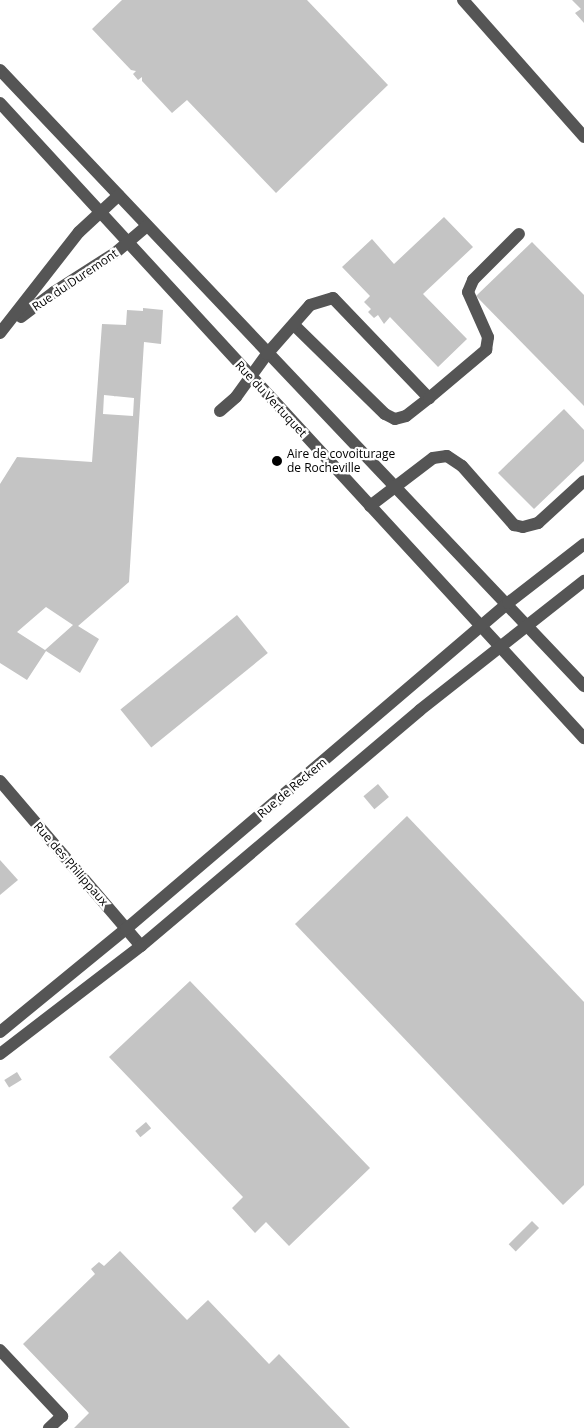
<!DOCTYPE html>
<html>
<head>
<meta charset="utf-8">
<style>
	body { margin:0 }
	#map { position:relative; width:584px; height:1428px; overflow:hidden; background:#fff; font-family:"Open Sans",sans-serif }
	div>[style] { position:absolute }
	.building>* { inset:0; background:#c4c4c4; transform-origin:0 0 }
	.minor>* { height:12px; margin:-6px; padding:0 6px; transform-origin:6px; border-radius:6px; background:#555 }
	.dots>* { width:14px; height:14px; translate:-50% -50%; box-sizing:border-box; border:2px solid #fff; border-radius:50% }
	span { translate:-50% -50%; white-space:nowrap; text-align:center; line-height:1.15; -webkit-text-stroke:4.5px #fff; paint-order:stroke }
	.street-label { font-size:12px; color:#000 }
	.poi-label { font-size:12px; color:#000 }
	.left { translate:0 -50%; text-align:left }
</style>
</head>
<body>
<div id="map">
	<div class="building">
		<i style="clip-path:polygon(122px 0,307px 0,388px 85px,276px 193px,187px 100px,172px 113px,142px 81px,142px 77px,138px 80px,133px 74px,136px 71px,131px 70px,92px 29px)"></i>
		<i style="clip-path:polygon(572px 0,584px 0,584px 23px,575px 13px,581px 9px)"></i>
		<i style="clip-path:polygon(444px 217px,473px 247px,423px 294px,467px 339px,438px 367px,390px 317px,384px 324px,378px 315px,374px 318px,368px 312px,371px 309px,364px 302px,370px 296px,342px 267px,372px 239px,394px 264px)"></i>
		<i style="clip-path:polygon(532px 242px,584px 295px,584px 406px,476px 296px)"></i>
		<i style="clip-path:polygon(evenodd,143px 308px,163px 310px,161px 344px,144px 342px,129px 582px,78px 626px,99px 639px,80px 673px,46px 651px,27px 680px,0 663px,0 484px,17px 457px,92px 462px,102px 324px,126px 325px,127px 310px,143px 311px,143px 308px,104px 395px,134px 398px,133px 416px,103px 414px,104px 395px,143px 308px,46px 607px,73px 625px,45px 650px,17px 632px,46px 607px)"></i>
		<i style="clip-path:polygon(564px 409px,584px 430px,584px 461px,534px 509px,498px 473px)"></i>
		<i style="left:237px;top:615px;width:49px;height:150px;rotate:51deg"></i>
		<i style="left:378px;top:784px;width:17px;height:19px;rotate:50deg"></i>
		<i style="clip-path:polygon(407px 816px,584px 1002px,584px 1185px,563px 1205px,295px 924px)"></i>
		<i style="clip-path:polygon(0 860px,18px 880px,0 895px)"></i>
		<i style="clip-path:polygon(190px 981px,370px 1168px,289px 1246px,266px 1222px,255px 1233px,232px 1208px,243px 1197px,109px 1057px)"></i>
		<i style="left:17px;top:1072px;width:9px;height:15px;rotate:58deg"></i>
		<i style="left:146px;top:1122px;width:8px;height:14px;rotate:50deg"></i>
		<i style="left:532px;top:1221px;width:10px;height:33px;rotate:45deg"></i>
		<i style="clip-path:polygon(120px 1251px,187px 1320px,208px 1300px,269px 1364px,279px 1354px,350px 1428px,74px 1428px,89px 1413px,23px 1344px,95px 1274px,91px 1269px,99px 1262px,104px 1266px)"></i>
	</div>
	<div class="minor">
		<i style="left:463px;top:0;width:183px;rotate:48.5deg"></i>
		<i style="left:0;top:70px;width:849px;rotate:46.53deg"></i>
		<i style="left:0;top:103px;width:863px;rotate:47.4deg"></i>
		<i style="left:21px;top:317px;width:41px;rotate:-37.1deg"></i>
		<i style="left:54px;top:292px;width:72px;rotate:-32.6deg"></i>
		<i style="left:115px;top:253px;width:42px;rotate:-40.2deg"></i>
		<i style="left:294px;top:325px;width:127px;rotate:44.4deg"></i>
		<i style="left:385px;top:414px;width:11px;rotate:27deg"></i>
		<i style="left:395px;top:419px;width:11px;rotate:-15deg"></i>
		<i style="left:406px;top:416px;width:29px;rotate:-38deg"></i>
		<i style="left:0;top:333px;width:128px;rotate:-52deg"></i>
		<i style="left:79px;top:232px;width:54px;rotate:-42.8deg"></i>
		<i style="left:220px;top:411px;width:21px;rotate:-41deg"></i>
		<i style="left:236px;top:397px;width:53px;rotate:-54.2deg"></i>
		<i style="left:267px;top:354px;width:65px;rotate:-48.7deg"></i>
		<i style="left:310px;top:305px;width:24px;rotate:-17deg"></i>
		<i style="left:333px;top:298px;width:139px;rotate:46.2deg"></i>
		<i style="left:429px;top:398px;width:75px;rotate:-40.1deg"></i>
		<i style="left:486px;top:350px;width:13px;rotate:-81deg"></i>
		<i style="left:488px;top:337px;width:49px;rotate:-114deg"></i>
		<i style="left:468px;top:292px;width:13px;rotate:-67deg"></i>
		<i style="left:473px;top:280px;width:65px;rotate:-45deg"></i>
		<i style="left:370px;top:506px;width:79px;rotate:-37.3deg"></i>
		<i style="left:433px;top:458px;width:14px;rotate:-8deg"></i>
		<i style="left:447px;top:456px;width:18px;rotate:34deg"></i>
		<i style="left:462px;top:466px;width:79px;rotate:48.6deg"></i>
		<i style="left:514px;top:525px;width:9px;rotate:13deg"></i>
		<i style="left:523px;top:527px;width:16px;rotate:-15deg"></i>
		<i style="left:538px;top:523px;width:62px;rotate:-42.4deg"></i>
		<i style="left:0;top:781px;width:217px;rotate:49.5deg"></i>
		<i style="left:0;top:1032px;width:163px;rotate:-39.3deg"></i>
		<i style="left:126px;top:929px;width:502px;rotate:-40.48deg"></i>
		<i style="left:508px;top:603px;width:96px;rotate:-37.8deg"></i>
		<i style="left:0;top:1054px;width:178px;rotate:-37.5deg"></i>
		<i style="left:141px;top:946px;width:365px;rotate:-40.2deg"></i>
		<i style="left:420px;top:710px;width:209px;rotate:-38.2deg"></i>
		<i style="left:0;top:1350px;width:91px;rotate:46.8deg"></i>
		<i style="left:62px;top:1416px;width:18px;rotate:137deg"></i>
	</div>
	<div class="dots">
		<i style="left:277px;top:461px;background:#000"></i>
	</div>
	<div class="street-label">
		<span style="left:75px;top:280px;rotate:-34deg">Rue du Duremont</span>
		<span style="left:271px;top:399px;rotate:47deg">Rue du Vertuquet</span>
		<span style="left:292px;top:788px;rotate:-40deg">Rue de Reckem</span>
		<span style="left:71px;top:864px;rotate:49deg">Rue des Philippaux</span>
	</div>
	<div class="poi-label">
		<span class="left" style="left:287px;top:461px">Aire de covoiturage<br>de Rocheville</span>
	</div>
</div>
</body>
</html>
